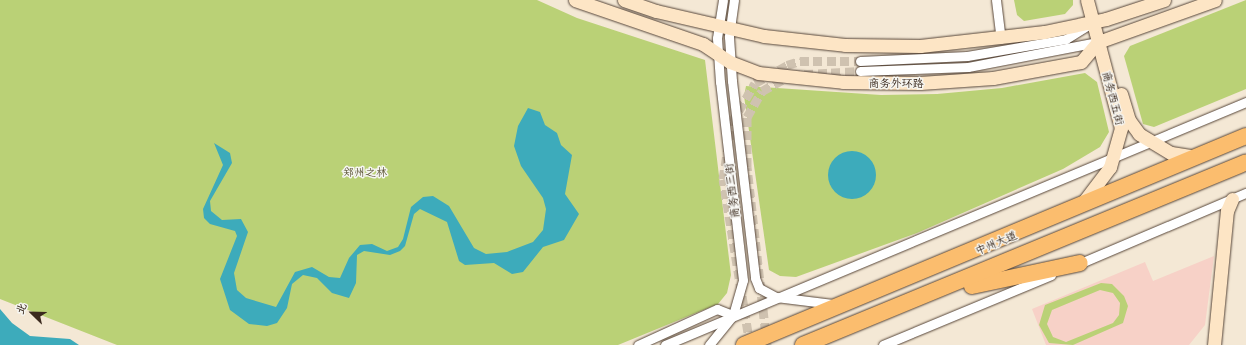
<!DOCTYPE html>
<html>
<head>
<meta charset="utf-8">
<style>
	body { margin:0 }
	#map { position:relative; width:1246px; height:345px; overflow:hidden; background:#f4e8d5; font-family:"Patrick Hand","LXGW WenKai TC",sans-serif }
	div>[style] { position:absolute }
	.built>* { inset:0; background:#f7d1c7 }
	.green>* { inset:0; background:#bad176 }
	.water>* { inset:0; background:#3dabbb }
	.round { border-radius:50% }
	.street-tunnel>* { height:9px; margin-top:-4.5px; transform-origin:0; background:repeating-linear-gradient(90deg,#cfc2b0 0 9px,transparent 0 13.5px) }
	.roads { filter:drop-shadow(0 0 1px #574639) drop-shadow(0 0 1px #574639) }
	.street>* { height:9px; margin:-4.5px; padding:0 4.5px; transform-origin:4.5px; border-radius:4.5px; background:#fff }
	.secondary>* { height:13px; margin:-6.5px; padding:0 6.5px; transform-origin:6.5px; border-radius:6.5px; background:#fde5c5 }
	.highway>* { height:16px; margin:-8px; padding:0 8px; transform-origin:8px; border-radius:8px; background:#fbbd6e }
	span { translate:-50% -50%; white-space:nowrap; text-align:center; line-height:1.15; -webkit-text-stroke:3px #f6f6f2; paint-order:stroke }
	.street-label { font-size:11px; color:#3b2a1e }
	.park-label { font-size:11px; color:#5b5434 }
	.north { position:absolute; left:12px; top:293px; width:40px; height:40px; -webkit-text-stroke:3px #f6f6f2; paint-order:stroke; rotate:293deg; font-size:11px; font-weight:700; line-height:16px; text-align:center; color:#3b2a1e }
	.north::after { content:''; display:block; margin:auto; width:14px; height:18px; background:#3b2a1e; clip-path:polygon(50% 0,100% 100%,50% 72%,0 100%) }
</style>
</head>
<body>
<div id="map">
	<div class="built">
		<i style="clip-path:polygon(1214px 256px,1205px 325px,1189px 345px,1046px 345px,1032px 309px,1145px 262px,1153px 281px)"></i>
	</div>
	<div class="green">
		<i style="clip-path:polygon(0 0,537px 0,577px 18px,705px 60px,731px 275px,727px 293px,718px 304px,618px 345px,117px 345px,0 299px)"></i>
		<i style="clip-path:polygon(1014px 0,1073px 0,1073px 5px,1065px 14px,1024px 21px,1017px 15px)"></i>
		<i style="clip-path:polygon(1246px 0,1246px 89px,1154px 127px,1143px 124px,1124px 56px,1130px 46px)"></i>
		<i style="clip-path:polygon(1085px 73px,1097px 82px,1109px 132px,1100px 147px,1063px 169px,917px 233px,796px 277px,780px 276px,769px 270px,744px 96px,746px 86px,881px 95px,937px 94px,1002px 88px)"></i>
		<i style="clip-path:polygon(evenodd,1101px 283px,1112px 284px,1124px 296px,1128px 306px,1123px 323px,1073px 345px,1049px 343px,1039px 325px,1045px 305px,1101px 283px,1100px 290px,1113px 293px,1120px 303px,1119px 315px,1113px 323px,1066px 342px,1053px 337px,1047px 324px,1052px 310px,1100px 290px)"></i>
	</div>
	<div class="water">
		<i style="clip-path:polygon(528px 108px,540px 112px,545px 125px,557px 133px,561px 145px,572px 155px,565px 194px,579px 214px,564px 240px,543px 247px,523px 272px,512px 274px,494px 263px,465px 265px,459px 261px,447px 222px,420px 209px,414px 214px,405px 246px,400px 251px,390px 255px,364px 251px,357px 255px,356px 283px,349px 298px,332px 293px,317px 278px,303px 275px,292px 284px,287px 308px,277px 323px,267px 326px,249px 324px,230px 310px,220px 279px,237px 236px,235px 231px,210px 224px,204px 218px,203px 209px,223px 165px,214px 143px,230px 153px,232px 163px,210px 201px,211px 211px,222px 220px,241px 219px,248px 232px,234px 273px,237px 290px,246px 298px,276px 307px,295px 272px,312px 267px,329px 277px,340px 278px,349px 258px,360px 245px,372px 244px,387px 251px,398px 247px,403px 239px,411px 207px,423px 197px,433px 196px,449px 206px,474px 248px,486px 254px,507px 252px,533px 242px,543px 230px,546px 209px,543px 198px,521px 166px,514px 146px,518px 126px)"></i>
		<i class="round" style="left:828px;top:151px;width:48px;height:48px"></i>
		<i style="clip-path:polygon(0 309px,12px 323px,30px 336px,70px 339px,79px 345px,0 345px)"></i>
	</div>
	<div class="street-tunnel">
		<i style="left:750px;top:345px;width:168px;rotate:-99.2deg"></i>
		<i style="left:723px;top:179px;width:58px;rotate:-81deg"></i>
		<i style="left:732px;top:122px;width:45px;rotate:-59.5deg"></i>
		<i style="left:755px;top:83px;width:37px;rotate:-29deg"></i>
		<i style="left:787px;top:65px;width:14px;rotate:-17deg"></i>
		<i style="left:800px;top:61px;width:60px"></i>
		<i style="left:767px;top:345px;width:179px;rotate:-96.4deg"></i>
		<i style="left:747px;top:167px;width:50px;rotate:-90deg"></i>
		<i style="left:747px;top:117px;width:30px;rotate:-60deg"></i>
		<i style="left:762px;top:91px;width:33px;rotate:-29deg"></i>
		<i style="left:791px;top:75px;width:69px;rotate:-3.3deg"></i>
	</div>
	<div class="roads">
		<div class="street">
			<i style="left:734px;top:0;width:37px;rotate:98deg"></i>
			<i style="left:729px;top:37px;width:44px;rotate:86.1deg"></i>
			<i style="left:732px;top:81px;width:198px;rotate:83.3deg"></i>
			<i style="left:755px;top:278px;width:11px;rotate:68deg"></i>
			<i style="left:759px;top:288px;width:19px;rotate:28deg"></i>
			<i style="left:776px;top:297px;width:57px;rotate:7deg"></i>
			<i style="left:996px;top:0;width:39px;rotate:83deg"></i>
			<i style="left:860px;top:61px;width:107px;rotate:-2.7deg"></i>
			<i style="left:967px;top:56px;width:100px;rotate:-9.7deg"></i>
			<i style="left:1066px;top:39px;width:25px;rotate:-32deg"></i>
			<i style="left:860px;top:71px;width:108px;rotate:-2.1deg"></i>
			<i style="left:968px;top:67px;width:132px;rotate:-10.9deg"></i>
			<i style="left:1076px;top:265px;width:185px;rotate:-23deg"></i>
			<i style="left:638px;top:345px;width:87px;rotate:-24.5deg"></i>
			<i style="left:717px;top:309px;width:17px;rotate:21deg"></i>
			<i style="left:665px;top:345px;width:630px;rotate:-22.7deg"></i>
			<i style="left:709px;top:345px;width:38px;rotate:-51deg"></i>
			<i style="left:733px;top:315px;width:36px;rotate:-74deg"></i>
			<i style="left:743px;top:280px;width:199px;rotate:-96.6deg"></i>
			<i style="left:720px;top:82px;width:44px;rotate:-93.9deg"></i>
			<i style="left:717px;top:38px;width:38px;rotate:-81deg"></i>
			<i style="left:883px;top:345px;width:182px;rotate:-22.6deg"></i>
		</div>
		<div class="secondary">
			<i style="left:575px;top:0;width:135px;rotate:19deg"></i>
			<i style="left:703px;top:44px;width:32px;rotate:34deg"></i>
			<i style="left:730px;top:62px;width:30px;rotate:21deg"></i>
			<i style="left:758px;top:73px;width:85px;rotate:6deg"></i>
			<i style="left:843px;top:82px;width:77px;rotate:0.7deg"></i>
			<i style="left:920px;top:83px;width:73px;rotate:-3.9deg"></i>
			<i style="left:993px;top:78px;width:89px;rotate:-10.3deg"></i>
			<i style="left:1081px;top:62px;width:26px;rotate:-50deg"></i>
			<i style="left:1098px;top:42px;width:124px;rotate:-19.7deg"></i>
			<i style="left:624px;top:0;width:34px;rotate:19deg"></i>
			<i style="left:656px;top:11px;width:111px;rotate:13deg"></i>
			<i style="left:764px;top:36px;width:81px;rotate:6.3deg"></i>
			<i style="left:845px;top:45px;width:75px;rotate:0.8deg"></i>
			<i style="left:920px;top:46px;width:125px;rotate:-6.4deg"></i>
			<i style="left:1044px;top:32px;width:63px;rotate:-11.8deg"></i>
			<i style="left:1106px;top:19px;width:61px;rotate:-18.1deg"></i>
			<i style="left:1121px;top:94px;width:27px;rotate:73deg"></i>
			<i style="left:1129px;top:120px;width:17px;rotate:54deg"></i>
			<i style="left:1139px;top:134px;width:37px;rotate:31deg"></i>
			<i style="left:1171px;top:153px;width:24px;rotate:9deg"></i>
			<i style="left:1082px;top:204px;width:46px;rotate:-52.9deg"></i>
			<i style="left:1110px;top:167px;width:41px;rotate:-74.2deg"></i>
			<i style="left:1121px;top:128px;width:132px;rotate:-104.9deg"></i>
			<i style="left:1214px;top:345px;width:135px;rotate:-84.5deg"></i>
			<i style="left:1227px;top:211px;width:13px;rotate:-67deg"></i>
		</div>
		<div class="highway">
			<i style="left:972px;top:286px;width:110px;rotate:-12deg"></i>
			<i style="left:744px;top:345px;width:544px;rotate:-22.6deg"></i>
			<i style="left:803px;top:345px;width:479px;rotate:-22.4deg"></i>
		</div>
	</div>
	<div class="street-label">
		<span style="left:896px;top:83px">商务外环路</span>
		<span style="left:1113px;top:98px;rotate:75deg">商务西五街</span>
		<span style="left:732px;top:191px;rotate:-97deg">商务西三街</span>
		<span style="left:996px;top:243px;rotate:-23deg">中州大道</span>
	</div>
	<div class="park-label">
		<span style="left:365px;top:172px">郑州之林</span>
	</div>
	<div class="north">北</div>
</div>
</body>
</html>
